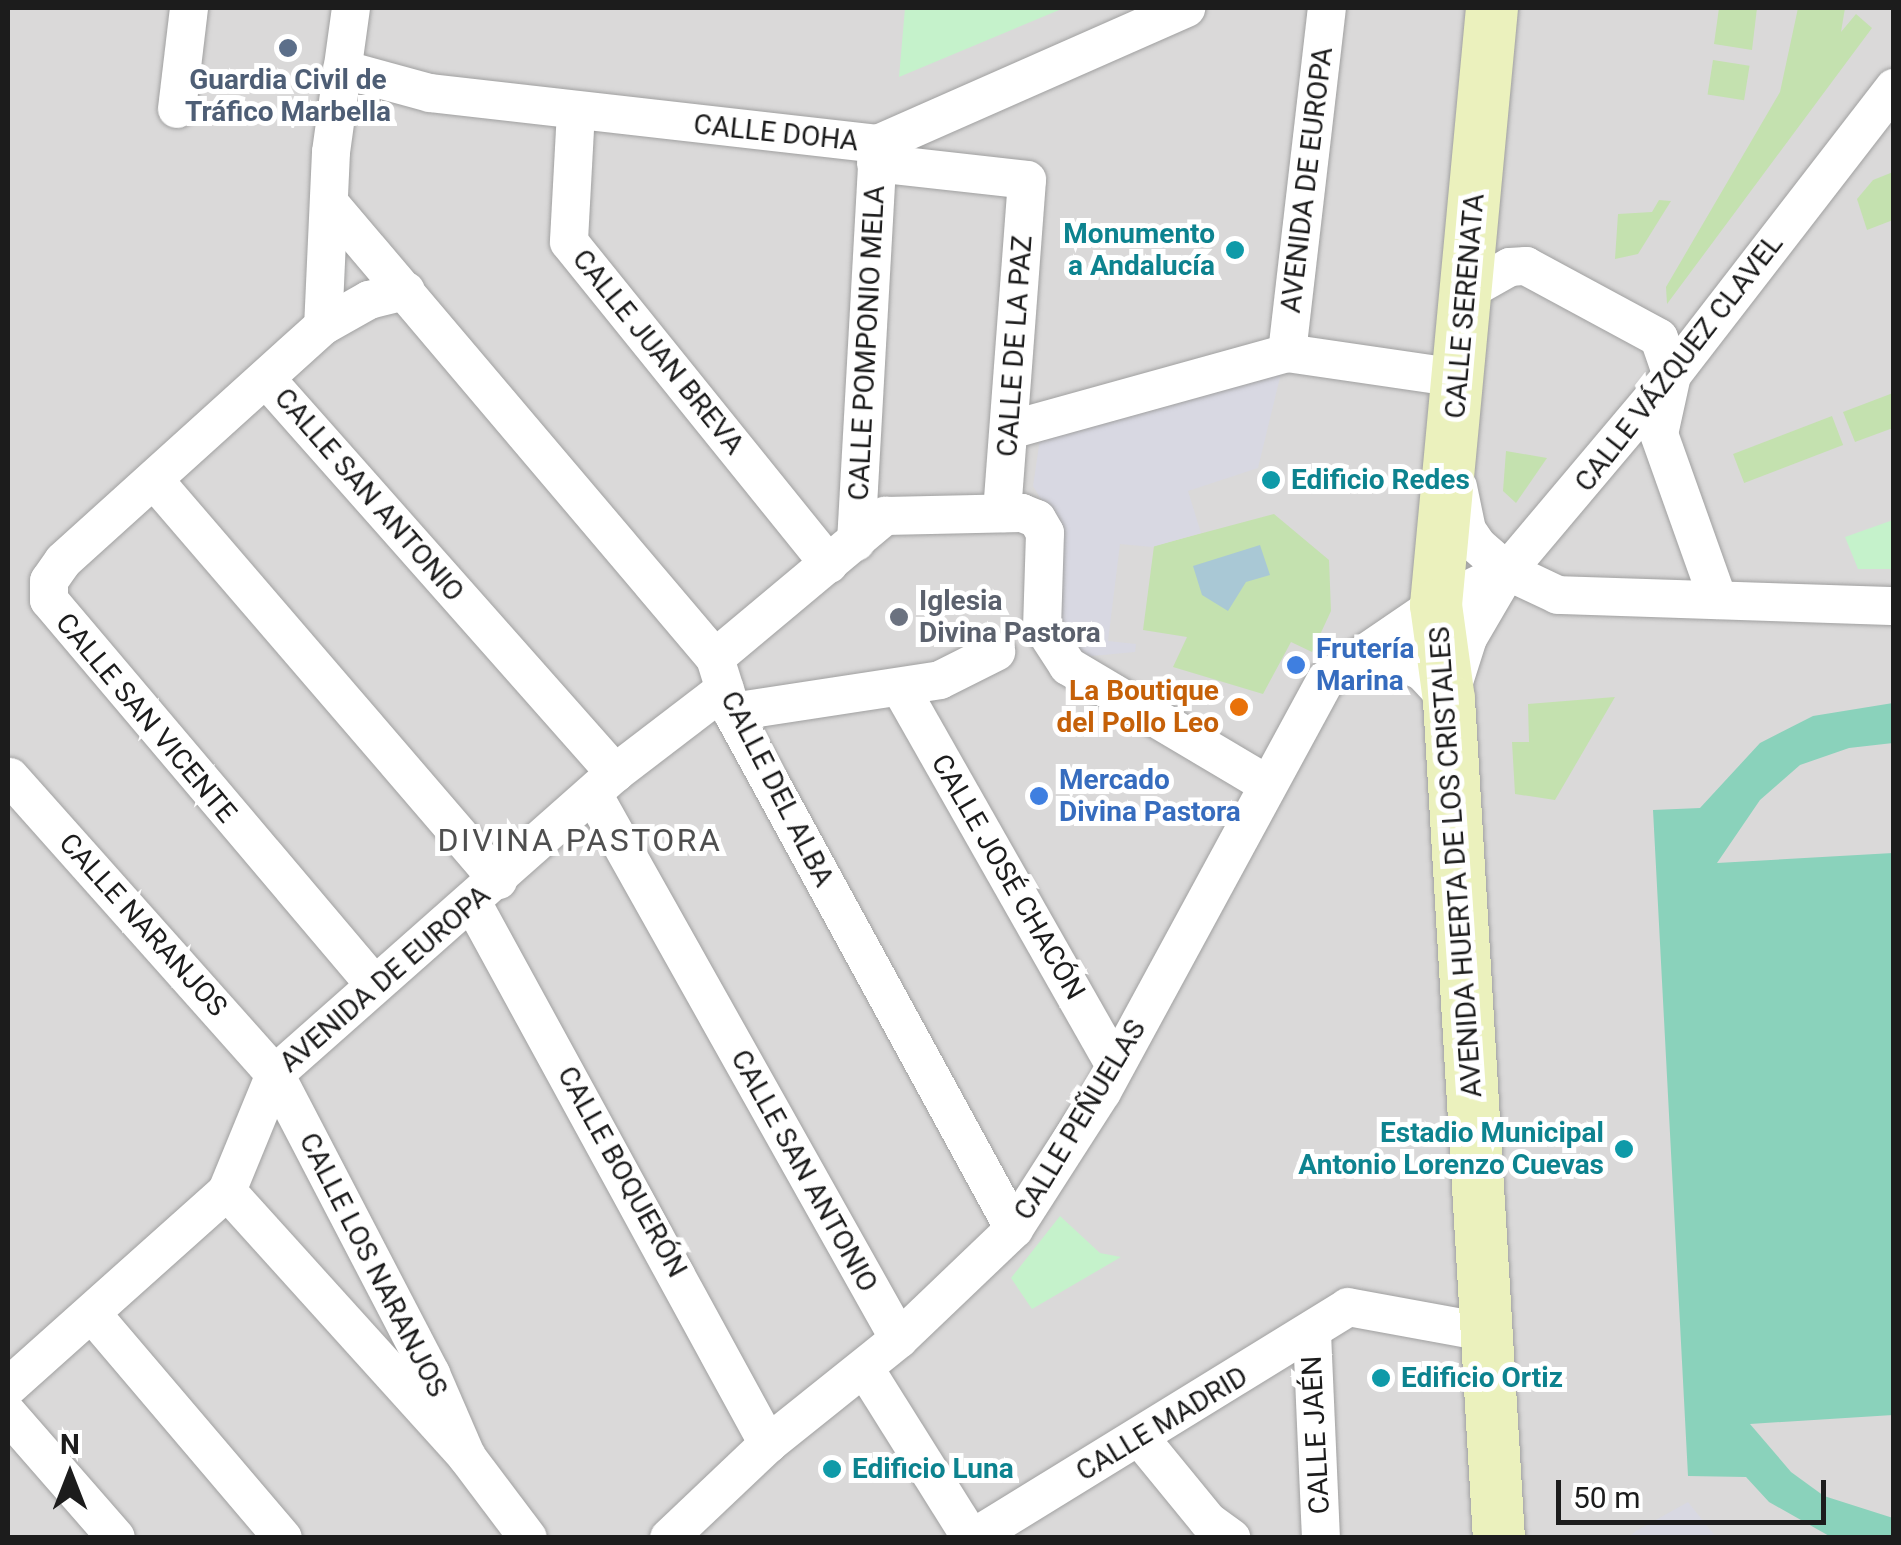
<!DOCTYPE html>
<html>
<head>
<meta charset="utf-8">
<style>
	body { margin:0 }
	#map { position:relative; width:1901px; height:1545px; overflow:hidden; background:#eceae3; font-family:Roboto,sans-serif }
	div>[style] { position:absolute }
	.residential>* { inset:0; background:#dad9d9; transform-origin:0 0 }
	.grass>* { inset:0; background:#c4e1af; transform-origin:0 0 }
	.park>* { inset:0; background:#c5f2cb }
	.pitch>* { inset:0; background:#8ad2bb }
	.plaza>* { inset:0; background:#d8d8e2 }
	.water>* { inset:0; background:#a9c8d5 }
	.roads { filter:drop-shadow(0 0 2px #a0a0a0) drop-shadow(0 0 2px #a0a0a0) }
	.street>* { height:38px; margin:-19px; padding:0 19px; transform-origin:19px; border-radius:19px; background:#fff }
	.secondary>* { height:52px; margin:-26px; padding:0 26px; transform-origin:26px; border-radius:26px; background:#ebf1bd }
	.dots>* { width:28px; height:28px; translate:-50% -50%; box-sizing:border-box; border:5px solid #fff; border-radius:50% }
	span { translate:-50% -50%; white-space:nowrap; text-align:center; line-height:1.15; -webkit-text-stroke:10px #fff; paint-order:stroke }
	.service-label { font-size:28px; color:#4e5e75; font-weight:700 }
	.street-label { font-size:28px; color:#1c1c1c }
	.culture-label { font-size:28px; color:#0d838f; font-weight:700 }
	.right { translate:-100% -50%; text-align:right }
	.left { translate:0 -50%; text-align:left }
	.worship-label { font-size:28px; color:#5b616d; font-weight:700 }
	.shop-label { font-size:28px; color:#366cbe; font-weight:700 }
	.food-label { font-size:28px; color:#c56008; font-weight:700 }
	.quarter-label { font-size:32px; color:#4f4f4f; letter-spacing:2.5px }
	.frame { position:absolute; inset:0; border:10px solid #1c1c1c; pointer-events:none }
	.north { position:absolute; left:20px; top:1425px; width:100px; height:100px; -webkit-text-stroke:8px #fff; paint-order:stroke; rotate:0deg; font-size:28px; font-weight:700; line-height:40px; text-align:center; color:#1c1c1c }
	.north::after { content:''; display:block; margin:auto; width:35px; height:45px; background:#1c1c1c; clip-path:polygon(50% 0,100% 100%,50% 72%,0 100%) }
	.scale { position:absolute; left:1556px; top:1480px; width:270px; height:45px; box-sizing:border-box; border:5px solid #1c1c1c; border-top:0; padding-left:12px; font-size:30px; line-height:35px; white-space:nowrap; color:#1c1c1c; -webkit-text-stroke:8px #fff; paint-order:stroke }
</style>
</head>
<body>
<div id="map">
	<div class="residential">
		<i style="left:8px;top:8px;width:1885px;height:1529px"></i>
	</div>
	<div class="grass">
		<i style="clip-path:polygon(1719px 8px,1757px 8px,1752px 50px,1714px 44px)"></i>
		<i style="clip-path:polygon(1798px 8px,1845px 8px,1841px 32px,1856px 14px,1872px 28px,1667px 304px,1666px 287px,1780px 92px)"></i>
		<i style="left:1713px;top:60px;width:37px;height:35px;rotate:9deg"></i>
		<i style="clip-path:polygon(1893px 172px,1893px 220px,1867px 230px,1857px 199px,1873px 180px)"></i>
		<i style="clip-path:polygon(1659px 200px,1671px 201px,1638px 254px,1615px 259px,1618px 214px,1652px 212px)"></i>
		<i style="clip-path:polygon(1893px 393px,1893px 428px,1855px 442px,1843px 412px)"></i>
		<i style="left:1832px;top:416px;width:31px;height:106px;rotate:69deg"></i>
		<i style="clip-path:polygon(1506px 451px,1547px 458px,1516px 503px,1503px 491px)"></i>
		<i style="clip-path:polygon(1274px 514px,1329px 560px,1331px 611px,1312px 652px,1291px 642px,1263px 694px,1173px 667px,1187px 637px,1143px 630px,1154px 546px)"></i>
		<i style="clip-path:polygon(1615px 697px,1555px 800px,1515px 794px,1512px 742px,1529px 742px,1528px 704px)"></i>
	</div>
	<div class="park">
		<i style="clip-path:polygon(905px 8px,1064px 8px,899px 77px)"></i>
		<i style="clip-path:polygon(1893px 520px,1893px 569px,1858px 569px,1845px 537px)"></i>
		<i style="clip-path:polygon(1060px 1216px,1100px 1253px,1121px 1257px,1032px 1309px,1011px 1278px)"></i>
	</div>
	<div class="pitch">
		<i style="clip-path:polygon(1893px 703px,1893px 743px,1849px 748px,1800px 765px,1760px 800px,1717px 863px,1893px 853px,1893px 1415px,1750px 1424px,1791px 1472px,1824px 1496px,1893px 1518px,1893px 1537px,1831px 1537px,1769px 1502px,1746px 1477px,1688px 1476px,1653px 810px,1700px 808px,1760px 743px,1813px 716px)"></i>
	</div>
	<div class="plaza">
		<i style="clip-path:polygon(1282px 369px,1258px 468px,1188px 491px,1201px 533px,1152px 547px,1120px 544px,1108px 641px,1136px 644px,1135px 652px,1070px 658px,1056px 639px,1050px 514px,1033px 486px,1040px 439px)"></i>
		<i style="clip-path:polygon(1688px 1502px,1716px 1537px,1628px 1537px,1636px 1531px)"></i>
	</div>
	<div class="water">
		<i style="clip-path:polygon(1260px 545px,1270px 575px,1246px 582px,1228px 611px,1202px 595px,1193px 566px)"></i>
	</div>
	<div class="roads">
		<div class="street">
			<i style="left:351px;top:8px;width:145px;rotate:97.9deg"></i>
			<i style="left:331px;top:152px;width:174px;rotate:92.6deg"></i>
			<i style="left:323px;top:326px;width:350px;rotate:137.9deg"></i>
			<i style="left:63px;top:561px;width:24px;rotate:125deg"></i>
			<i style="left:49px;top:581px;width:19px;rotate:90deg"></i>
			<i style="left:49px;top:600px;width:503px;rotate:49.76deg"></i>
			<i style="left:342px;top:69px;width:91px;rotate:15.3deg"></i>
			<i style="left:430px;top:93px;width:451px;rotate:6.5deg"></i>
			<i style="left:878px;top:144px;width:337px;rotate:-23.8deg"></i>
			<i style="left:177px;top:109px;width:102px;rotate:-83.2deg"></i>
			<i style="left:576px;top:111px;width:131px;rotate:93.1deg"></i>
			<i style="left:569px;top:242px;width:414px;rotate:51.1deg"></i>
			<i style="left:876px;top:163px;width:152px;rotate:6.4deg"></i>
			<i style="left:1027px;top:180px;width:334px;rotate:94.3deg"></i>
			<i style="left:331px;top:205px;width:594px;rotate:49.71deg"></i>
			<i style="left:715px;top:658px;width:57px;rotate:72.5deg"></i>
			<i style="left:732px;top:712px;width:589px;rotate:61.39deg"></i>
			<i style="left:1464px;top:293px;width:53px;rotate:-29.5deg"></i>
			<i style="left:1510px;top:267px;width:16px;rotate:-4deg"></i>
			<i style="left:1526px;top:266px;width:151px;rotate:28.4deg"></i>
			<i style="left:1659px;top:338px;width:39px;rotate:71deg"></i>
			<i style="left:1672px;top:375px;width:60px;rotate:102.4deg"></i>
			<i style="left:1659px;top:434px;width:176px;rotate:70.4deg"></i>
			<i style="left:323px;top:326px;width:53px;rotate:-29.5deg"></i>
			<i style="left:369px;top:300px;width:38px;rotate:-14deg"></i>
			<i style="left:1287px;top:353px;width:347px;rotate:-83.4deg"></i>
			<i style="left:268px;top:381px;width:524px;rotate:48.48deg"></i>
			<i style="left:1010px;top:430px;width:288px;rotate:-15.5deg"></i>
			<i style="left:1287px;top:353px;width:173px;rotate:8.3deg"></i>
			<i style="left:154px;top:480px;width:528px;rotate:49.3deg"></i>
			<i style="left:1458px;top:487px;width:44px;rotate:78.2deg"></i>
			<i style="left:1467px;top:530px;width:18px;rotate:56deg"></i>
			<i style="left:1477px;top:545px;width:40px;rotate:41deg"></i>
			<i style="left:1507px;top:571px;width:56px;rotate:25.2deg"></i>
			<i style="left:1558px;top:595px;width:336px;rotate:1.9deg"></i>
			<i style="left:856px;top:542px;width:399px;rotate:-86.8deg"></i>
			<i style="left:715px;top:658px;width:222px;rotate:-39.9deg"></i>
			<i style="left:885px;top:516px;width:137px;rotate:-1.3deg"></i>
			<i style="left:1022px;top:513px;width:16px;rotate:22deg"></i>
			<i style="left:1037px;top:519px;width:16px;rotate:60deg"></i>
			<i style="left:1045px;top:533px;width:93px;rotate:91.8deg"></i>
			<i style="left:1042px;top:626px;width:48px;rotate:57deg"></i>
			<i style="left:1068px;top:666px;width:229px;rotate:30.7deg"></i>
			<i style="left:1348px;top:662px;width:54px"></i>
			<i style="left:1402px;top:662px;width:23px;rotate:25deg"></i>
			<i style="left:1423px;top:672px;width:38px;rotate:47deg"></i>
			<i style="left:1453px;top:685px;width:49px;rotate:-72.3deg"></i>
			<i style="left:1468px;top:638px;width:75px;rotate:-59.7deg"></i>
			<i style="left:901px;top:689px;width:433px;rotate:60.4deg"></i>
			<i style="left:732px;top:712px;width:210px;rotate:-8.7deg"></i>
			<i style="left:940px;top:680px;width:63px;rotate:-26.6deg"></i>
			<i style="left:10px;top:777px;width:398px;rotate:48.3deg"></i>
			<i style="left:275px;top:1074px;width:338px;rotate:62.5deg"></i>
			<i style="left:431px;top:1374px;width:90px;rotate:66.6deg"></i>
			<i style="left:593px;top:794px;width:625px;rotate:60.69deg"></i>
			<i style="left:472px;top:902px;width:618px;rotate:61.36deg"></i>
			<i style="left:227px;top:1191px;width:358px;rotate:47.9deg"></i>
			<i style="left:467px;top:1457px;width:101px;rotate:53deg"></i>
			<i style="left:93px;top:1315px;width:293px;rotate:49.6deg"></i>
			<i style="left:1312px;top:1333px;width:205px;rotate:87.5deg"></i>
			<i style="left:865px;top:1369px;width:199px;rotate:57.9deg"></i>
			<i style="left:8px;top:1387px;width:294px;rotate:-41.8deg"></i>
			<i style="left:227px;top:1191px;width:126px;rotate:-67.7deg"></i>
			<i style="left:275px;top:1074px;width:454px;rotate:-41.5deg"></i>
			<i style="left:615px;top:773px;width:138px;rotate:-37.4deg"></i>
			<i style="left:8px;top:1414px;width:164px;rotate:48.9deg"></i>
			<i style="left:1140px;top:1438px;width:107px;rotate:50.7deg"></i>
			<i style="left:1208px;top:1521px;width:29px;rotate:36deg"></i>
			<i style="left:669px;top:1538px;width:137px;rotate:-43.5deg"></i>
			<i style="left:768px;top:1444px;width:168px;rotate:-38.7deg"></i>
			<i style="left:899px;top:1339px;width:159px;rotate:-43.7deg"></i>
			<i style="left:1014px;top:1229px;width:163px;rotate:-57.3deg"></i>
			<i style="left:1102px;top:1092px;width:469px;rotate:-61.5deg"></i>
			<i style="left:1326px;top:680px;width:133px;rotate:-34.3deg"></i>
			<i style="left:1436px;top:605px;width:79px;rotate:-25.6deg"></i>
			<i style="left:1507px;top:571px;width:256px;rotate:-49.9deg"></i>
			<i style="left:1672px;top:375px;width:363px;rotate:-52.3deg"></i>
			<i style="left:973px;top:1538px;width:440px;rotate:-31.6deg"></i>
			<i style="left:1348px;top:1307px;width:144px;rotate:10.4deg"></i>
		</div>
		<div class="secondary">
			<i style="left:1492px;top:8px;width:600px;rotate:95.36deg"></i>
			<i style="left:1436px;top:605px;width:96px;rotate:82.2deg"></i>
			<i style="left:1449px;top:700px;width:839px;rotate:86.59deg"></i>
		</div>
	</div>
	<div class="dots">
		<i style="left:288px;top:48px;background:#5c6f8a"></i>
		<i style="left:1235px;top:250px;background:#0f9aa8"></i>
		<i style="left:1271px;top:480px;background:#0f9aa8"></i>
		<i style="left:899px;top:617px;background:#6b7280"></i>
		<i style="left:1296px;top:665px;background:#3f7fe0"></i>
		<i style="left:1239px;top:707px;background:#e8710a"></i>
		<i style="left:1039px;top:796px;background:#3f7fe0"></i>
		<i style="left:1624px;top:1149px;background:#0f9aa8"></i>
		<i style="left:1381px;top:1378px;background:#0f9aa8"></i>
		<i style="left:832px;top:1469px;background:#0f9aa8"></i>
	</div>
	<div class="service-label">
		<span style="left:288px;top:96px">Guardia Civil de<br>Tráfico Marbella</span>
	</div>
	<div class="street-label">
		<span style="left:776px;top:133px;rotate:6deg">CALLE DOHA</span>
		<span style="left:1307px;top:180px;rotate:-83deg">AVENIDA DE EUROPA</span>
		<span style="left:1465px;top:306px;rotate:-85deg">CALLE SERENATA</span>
		<span style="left:867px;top:343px;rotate:-87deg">CALLE POMPONIO MELA</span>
		<span style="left:1015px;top:346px;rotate:-86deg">CALLE DE LA PAZ</span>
		<span style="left:658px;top:352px;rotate:51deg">CALLE JUAN BREVA</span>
		<span style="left:1679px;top:363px;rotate:-52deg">CALLE VÁZQUEZ CLAVEL</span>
		<span style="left:369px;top:495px;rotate:49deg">CALLE SAN ANTONIO</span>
		<span style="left:146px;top:718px;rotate:50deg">CALLE SAN VICENTE</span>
		<span style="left:777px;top:789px;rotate:63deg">CALLE DEL ALBA</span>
		<span style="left:1456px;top:862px;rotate:-94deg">AVENIDA HUERTA DE LOS CRISTALES</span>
		<span style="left:1008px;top:877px;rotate:60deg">CALLE JOSÉ CHACÓN</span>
		<span style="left:143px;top:925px;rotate:48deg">CALLE NARANJOS</span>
		<span style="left:385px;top:979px;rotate:-41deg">AVENIDA DE EUROPA</span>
		<span style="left:1080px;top:1120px;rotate:-59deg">CALLE PEÑUELAS</span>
		<span style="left:804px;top:1171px;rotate:61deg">CALLE SAN ANTONIO</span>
		<span style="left:622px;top:1172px;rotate:61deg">CALLE BOQUERÓN</span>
		<span style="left:373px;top:1265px;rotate:63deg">CALLE LOS NARANJOS</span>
		<span style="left:1162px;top:1424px;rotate:-31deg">CALLE MADRID</span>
		<span style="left:1316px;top:1435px;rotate:-93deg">CALLE JAÉN</span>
	</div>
	<div class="culture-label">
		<span class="right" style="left:1215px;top:250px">Monumento<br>a Andalucía</span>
		<span class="left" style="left:1291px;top:480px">Edificio Redes</span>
		<span class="right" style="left:1604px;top:1149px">Estadio Municipal<br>Antonio Lorenzo Cuevas</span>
		<span class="left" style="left:1401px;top:1378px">Edificio Ortiz</span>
		<span class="left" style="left:852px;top:1469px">Edificio Luna</span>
	</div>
	<div class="worship-label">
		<span class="left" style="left:919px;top:617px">Iglesia<br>Divina Pastora</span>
	</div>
	<div class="shop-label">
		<span class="left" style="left:1316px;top:665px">Frutería<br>Marina</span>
		<span class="left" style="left:1059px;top:796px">Mercado<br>Divina Pastora</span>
	</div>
	<div class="food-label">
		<span class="right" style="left:1219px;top:707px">La Boutique<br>del Pollo Leo</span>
	</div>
	<div class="quarter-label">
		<span style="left:580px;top:840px">DIVINA PASTORA</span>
	</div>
	<div class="frame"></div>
	<div class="north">N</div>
	<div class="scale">50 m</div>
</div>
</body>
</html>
